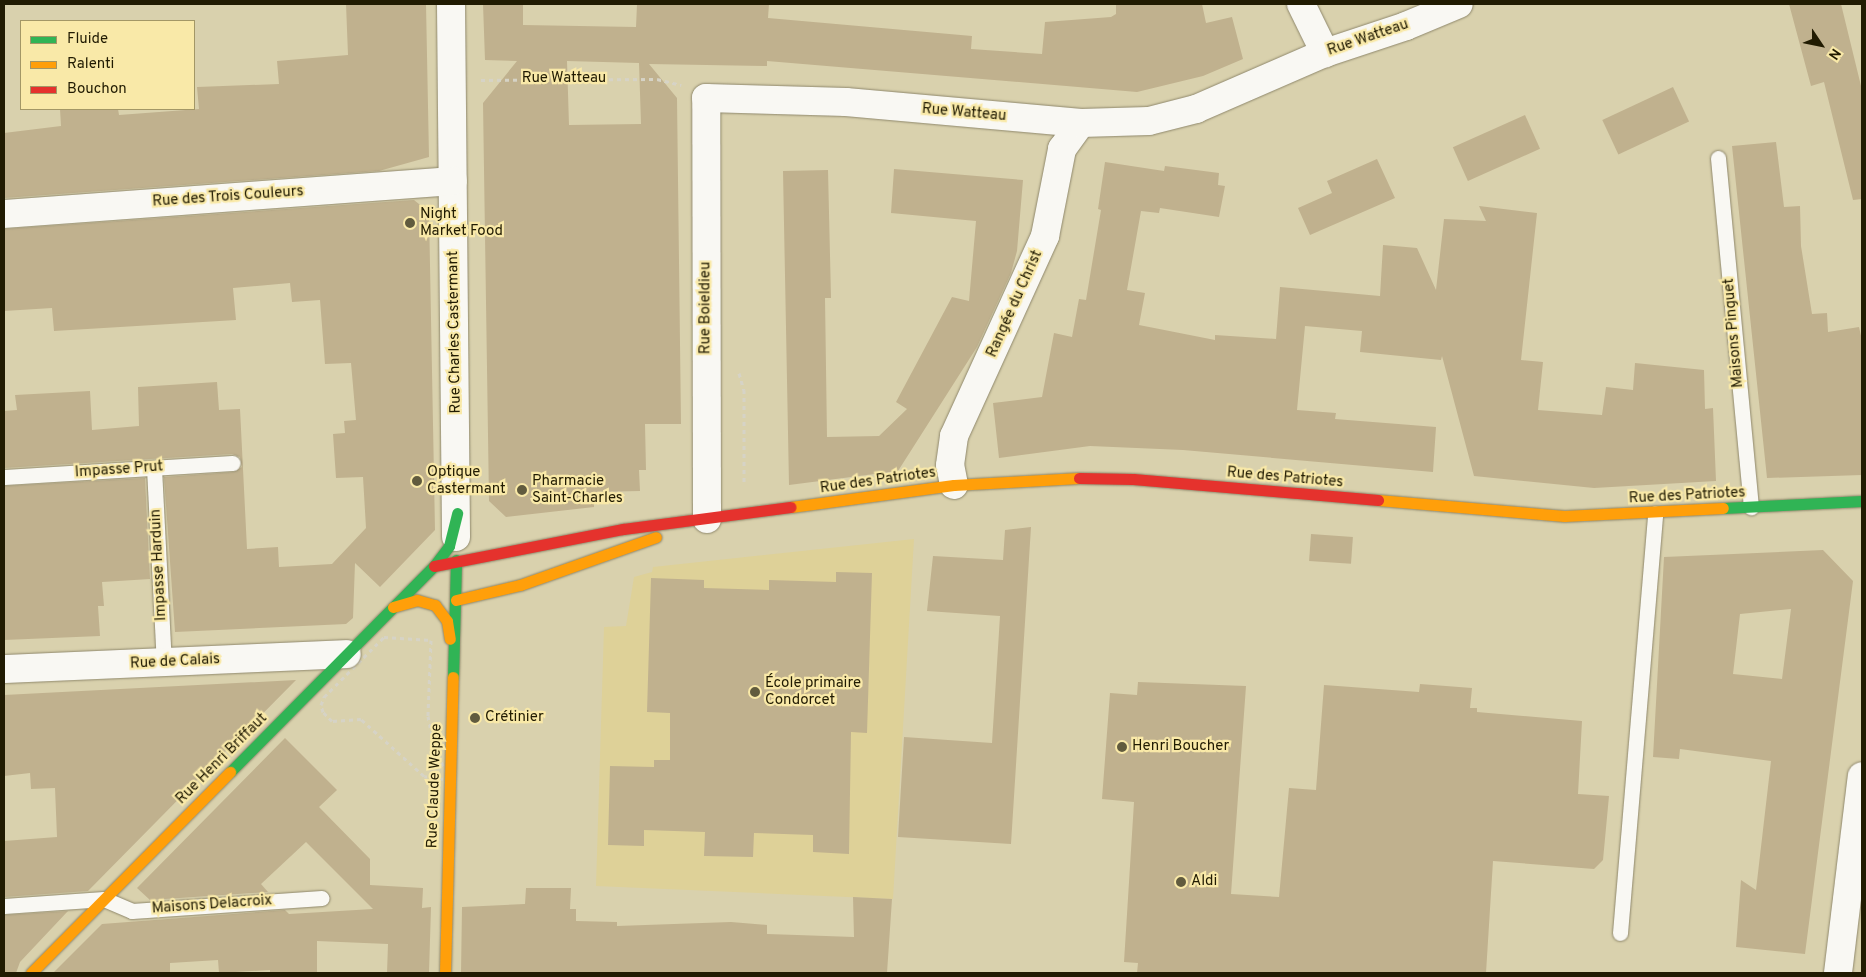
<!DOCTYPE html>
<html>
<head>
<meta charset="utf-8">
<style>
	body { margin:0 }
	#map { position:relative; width:1866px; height:977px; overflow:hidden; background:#d9d1ad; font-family:Overpass,sans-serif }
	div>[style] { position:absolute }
	.built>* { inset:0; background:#ded198 }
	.building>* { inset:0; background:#c0b18e; transform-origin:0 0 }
	.path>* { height:3px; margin-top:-1.5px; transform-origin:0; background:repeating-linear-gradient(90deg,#d6d3c6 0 4px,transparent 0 8px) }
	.roads { filter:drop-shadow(0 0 1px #8f886c) drop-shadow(0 0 1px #8f886c) }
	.lane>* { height:15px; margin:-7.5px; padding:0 7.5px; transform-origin:7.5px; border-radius:7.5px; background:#f9f8f3 }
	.street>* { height:28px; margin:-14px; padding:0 14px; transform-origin:14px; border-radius:14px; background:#f9f8f3 }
	.fast>* { height:11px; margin:-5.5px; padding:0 5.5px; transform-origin:5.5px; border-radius:5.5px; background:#30b455 }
	.slow>* { height:11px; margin:-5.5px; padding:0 5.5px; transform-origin:5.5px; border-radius:5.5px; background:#ff9f0a }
	.jam>* { height:11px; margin:-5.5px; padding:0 5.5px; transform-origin:5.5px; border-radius:5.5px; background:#e5322d }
	.dots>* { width:14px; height:14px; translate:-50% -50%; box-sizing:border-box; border:2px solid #f9e9a8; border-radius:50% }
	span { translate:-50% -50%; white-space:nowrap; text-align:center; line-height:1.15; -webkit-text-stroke:4.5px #f9e9a8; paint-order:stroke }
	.street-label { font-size:15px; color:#211b02 }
	.poi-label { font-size:15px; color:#211b02 }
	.left { translate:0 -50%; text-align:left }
	.frame { position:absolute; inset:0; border:5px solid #211b02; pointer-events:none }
	.legend { position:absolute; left:20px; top:20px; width:175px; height:90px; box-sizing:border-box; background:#f9e9a8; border:1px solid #a39766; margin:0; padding:6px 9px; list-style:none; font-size:15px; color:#211b02 }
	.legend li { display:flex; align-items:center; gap:10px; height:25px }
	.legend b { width:25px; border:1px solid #a39766 }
	.north { position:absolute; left:1796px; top:20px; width:50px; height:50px; -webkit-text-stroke:4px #f9e9a8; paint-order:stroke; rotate:124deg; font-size:14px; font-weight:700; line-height:20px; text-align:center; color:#211b02 }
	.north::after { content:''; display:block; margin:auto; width:18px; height:22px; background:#211b02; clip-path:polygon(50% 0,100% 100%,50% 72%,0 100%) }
</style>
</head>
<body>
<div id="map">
	<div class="built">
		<i style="clip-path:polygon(914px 539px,893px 899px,596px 886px,604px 627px,626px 626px,634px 577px,652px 572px,653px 567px)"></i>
	</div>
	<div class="building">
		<i style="clip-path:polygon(346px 4px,426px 4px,429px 157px,379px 171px,4px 198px,4px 133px,61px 126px,60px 109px,118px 109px,119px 115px,199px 109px,197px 87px,279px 84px,277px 61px,348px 55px)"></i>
		<i style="clip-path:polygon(evenodd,483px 4px,523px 4px,523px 25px,636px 27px,637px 4px,769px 4px,768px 18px,972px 36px,971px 49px,1042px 54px,1045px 22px,1111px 17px,1116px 14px,1116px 4px,1202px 4px,1206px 23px,1232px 17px,1243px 59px,1203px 76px,1137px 92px,767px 61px,767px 66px,649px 64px,677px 98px,681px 424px,645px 424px,646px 470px,639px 470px,640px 491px,594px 492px,594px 507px,506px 517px,489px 501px,483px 103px,517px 61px,485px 60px,483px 4px,567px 61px,639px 63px,641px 124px,569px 125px,567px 61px)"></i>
		<i style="clip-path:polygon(1789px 4px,1841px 4px,1862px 90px,1862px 199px,1853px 200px,1824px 82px,1811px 86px)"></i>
		<i style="left:1673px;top:87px;width:38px;height:78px;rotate:65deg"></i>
		<i style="left:1525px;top:115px;width:37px;height:79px;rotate:66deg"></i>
		<i style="clip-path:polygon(1776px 142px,1784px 207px,1800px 206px,1801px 246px,1812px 314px,1827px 313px,1828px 332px,1859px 327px,1862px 340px,1862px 475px,1767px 478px,1732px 146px)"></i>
		<i style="clip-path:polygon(1377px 159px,1395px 198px,1310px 235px,1298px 208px,1332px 193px,1327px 181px)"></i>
		<i style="clip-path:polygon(1105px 162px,1164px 171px,1165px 166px,1219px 173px,1218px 185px,1225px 186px,1219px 217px,1160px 208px,1159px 213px,1141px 211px,1127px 290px,1145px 293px,1139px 325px,1215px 340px,1215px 335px,1276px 339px,1280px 287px,1380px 296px,1383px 245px,1417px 248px,1436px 290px,1444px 219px,1486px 221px,1479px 206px,1537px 213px,1521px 360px,1543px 362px,1538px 410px,1602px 415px,1606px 387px,1633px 390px,1635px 363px,1704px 370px,1705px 409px,1713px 408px,1716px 481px,1594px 488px,1474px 476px,1442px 356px,1441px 360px,1360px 352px,1362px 331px,1305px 326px,1297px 410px,1336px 413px,1335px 419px,1436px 427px,1433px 472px,1183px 450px,1090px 446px,999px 458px,993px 403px,1042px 397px,1054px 333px,1072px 337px,1079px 299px,1086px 300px,1101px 210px,1098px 209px)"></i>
		<i style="clip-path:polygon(894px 169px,1023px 180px,1017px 251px,1011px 273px,977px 347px,898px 471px,789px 485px,783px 171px,828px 170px,831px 298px,825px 298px,827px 437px,879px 436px,907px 409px,896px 402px,952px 297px,969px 301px,976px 221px,891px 213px)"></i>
		<i style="clip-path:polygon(414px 200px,429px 212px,435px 530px,380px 587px,355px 563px,353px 618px,346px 624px,175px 632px,164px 477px,234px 472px,242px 467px,240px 457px,232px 454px,4px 468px,4px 411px,17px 410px,15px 395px,90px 391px,92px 430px,139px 426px,138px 387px,217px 382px,219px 410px,240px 409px,247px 549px,278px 547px,279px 567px,332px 564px,366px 528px,363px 477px,336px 478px,333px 434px,345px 433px,344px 421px,356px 420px,351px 363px,325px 364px,320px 300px,292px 302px,290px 283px,233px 288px,236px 320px,54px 331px,52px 308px,4px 311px,4px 229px)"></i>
		<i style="clip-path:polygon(145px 478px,150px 579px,102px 582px,104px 606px,98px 606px,100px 636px,4px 640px,4px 486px)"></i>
		<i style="clip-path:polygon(1031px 527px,1011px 844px,898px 837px,904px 737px,992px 743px,1000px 616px,927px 611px,933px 556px,1003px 560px,1005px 530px)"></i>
		<i style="left:1311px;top:534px;width:42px;height:27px;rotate:4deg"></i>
		<i style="clip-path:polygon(evenodd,1823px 550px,1853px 581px,1805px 954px,1736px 947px,1741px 880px,1756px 890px,1771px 761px,1680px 749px,1679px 759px,1653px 757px,1664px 557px,1823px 550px,1791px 609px,1782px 679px,1733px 674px,1740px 614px,1791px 609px)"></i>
		<i style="clip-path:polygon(836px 572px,872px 573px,867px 733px,851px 732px,849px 854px,813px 852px,813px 835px,754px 833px,753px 857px,704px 856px,705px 832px,644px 830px,644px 846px,608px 845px,610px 766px,654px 767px,654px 760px,670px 760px,670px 713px,647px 712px,651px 578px,704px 580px,704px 588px,769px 590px,769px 580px,836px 582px)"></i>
		<i style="clip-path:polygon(296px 680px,88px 891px,4px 897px,4px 841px,57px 837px,55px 788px,31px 789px,30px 773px,4px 776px,4px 695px)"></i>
		<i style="clip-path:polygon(1138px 682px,1246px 686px,1231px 894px,1279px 897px,1289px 788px,1316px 790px,1324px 685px,1419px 692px,1420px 684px,1472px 688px,1470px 708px,1477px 708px,1477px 712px,1582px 721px,1578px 794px,1609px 796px,1603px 860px,1594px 869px,1493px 861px,1486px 973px,1137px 973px,1138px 963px,1124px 962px,1134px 802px,1102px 799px,1110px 693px,1137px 695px)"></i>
		<i style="clip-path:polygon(285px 738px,337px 790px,319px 807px,370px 859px,370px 885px,423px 888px,422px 908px,431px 907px,429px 973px,387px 973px,388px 944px,317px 941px,317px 973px,270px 973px,270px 970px,219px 973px,218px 960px,170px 963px,170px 973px,53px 973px,102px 924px,285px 910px,289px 914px,373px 909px,306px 842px,261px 884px,268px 892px,150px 900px,137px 888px)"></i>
		<i style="clip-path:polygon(526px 888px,571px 888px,570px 909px,576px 909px,576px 921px,617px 922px,617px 926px,731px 922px,767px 925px,767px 934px,797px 935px,854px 937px,853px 897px,892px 899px,887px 973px,461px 973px,462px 907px,525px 904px)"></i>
		<i style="clip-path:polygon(68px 911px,20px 962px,16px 973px,4px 973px,4px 915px)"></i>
	</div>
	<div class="path">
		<i style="left:481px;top:80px;width:176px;rotate:-0.3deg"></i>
		<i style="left:657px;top:79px;width:25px;rotate:14deg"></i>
		<i style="left:739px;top:373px;width:18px;rotate:74deg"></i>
		<i style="left:744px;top:390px;width:93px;rotate:90deg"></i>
		<i style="left:384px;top:637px;width:47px;rotate:3.7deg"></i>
		<i style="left:431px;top:640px;width:76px;rotate:92.3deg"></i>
		<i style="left:428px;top:716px;width:33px;rotate:79deg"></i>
		<i style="left:434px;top:748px;width:36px;rotate:62deg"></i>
		<i style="left:451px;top:780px;width:27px;rotate:-172deg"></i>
		<i style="left:424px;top:776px;width:85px;rotate:-137.9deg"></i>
		<i style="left:361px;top:719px;width:29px;rotate:176deg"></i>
		<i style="left:332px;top:721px;width:13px;rotate:-135deg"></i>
		<i style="left:323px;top:712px;width:7px;rotate:-106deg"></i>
		<i style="left:321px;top:705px;width:9px;rotate:-69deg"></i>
		<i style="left:324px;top:697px;width:85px;rotate:-45deg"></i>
	</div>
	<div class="roads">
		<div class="lane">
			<i style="left:1718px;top:158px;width:351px;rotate:84.6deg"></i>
			<i style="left:154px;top:468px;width:195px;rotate:87.1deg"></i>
			<i style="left:4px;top:477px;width:229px;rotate:-3.5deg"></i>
			<i style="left:4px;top:906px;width:100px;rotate:-4deg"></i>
			<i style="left:104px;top:899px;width:30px;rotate:23deg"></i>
			<i style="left:132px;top:911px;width:190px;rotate:-3.9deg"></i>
			<i style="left:1620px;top:933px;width:421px;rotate:-85.2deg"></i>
		</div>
		<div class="street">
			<i style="left:451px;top:4px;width:533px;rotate:89.46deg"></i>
			<i style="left:1301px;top:4px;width:55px;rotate:63.9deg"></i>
			<i style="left:4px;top:214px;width:450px;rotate:-4.2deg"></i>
			<i style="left:954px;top:485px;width:20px;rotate:-101deg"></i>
			<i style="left:950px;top:465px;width:29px;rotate:-82deg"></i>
			<i style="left:954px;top:436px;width:220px;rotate:-65.5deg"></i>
			<i style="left:1045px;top:236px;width:89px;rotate:-78.9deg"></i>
			<i style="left:1062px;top:149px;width:32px;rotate:-54deg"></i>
			<i style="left:707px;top:519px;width:421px;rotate:-90.1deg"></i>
			<i style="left:706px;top:98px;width:140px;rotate:1.6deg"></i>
			<i style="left:846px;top:102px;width:236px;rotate:5.1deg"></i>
			<i style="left:1081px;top:123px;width:68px;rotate:-1.7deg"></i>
			<i style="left:1149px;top:121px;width:49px;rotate:-14.3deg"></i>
			<i style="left:1196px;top:109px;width:141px;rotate:-23.5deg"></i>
			<i style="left:1325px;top:53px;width:85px;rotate:-18.4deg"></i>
			<i style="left:1406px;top:26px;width:57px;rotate:-22.5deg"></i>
			<i style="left:4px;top:669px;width:343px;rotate:-2.5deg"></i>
			<i style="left:1838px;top:973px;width:198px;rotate:-83.1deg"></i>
		</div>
		<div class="fast">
			<i style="left:1723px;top:508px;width:139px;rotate:-2.9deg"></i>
			<i style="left:453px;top:677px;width:117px;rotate:-88.5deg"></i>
			<i style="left:230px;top:772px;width:290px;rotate:-45.3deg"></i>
			<i style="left:434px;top:566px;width:25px;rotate:-53deg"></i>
			<i style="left:449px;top:546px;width:34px;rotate:-76deg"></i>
		</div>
		<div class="slow">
			<i style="left:1378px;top:500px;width:187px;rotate:4.9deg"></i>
			<i style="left:1564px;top:516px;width:159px;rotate:-2.9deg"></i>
			<i style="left:791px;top:507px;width:164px;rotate:-7.7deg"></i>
			<i style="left:954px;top:485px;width:125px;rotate:-3.2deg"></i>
			<i style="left:456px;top:600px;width:66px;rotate:-13.2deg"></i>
			<i style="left:520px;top:585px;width:144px;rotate:-19.4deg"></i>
			<i style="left:393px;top:607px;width:25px;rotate:-16deg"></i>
			<i style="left:417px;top:600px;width:19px;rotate:16deg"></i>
			<i style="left:435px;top:605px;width:20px;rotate:53deg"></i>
			<i style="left:447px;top:621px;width:18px;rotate:81deg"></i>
			<i style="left:31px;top:973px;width:283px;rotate:-45.3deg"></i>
			<i style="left:445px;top:973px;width:296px;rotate:-88.5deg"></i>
		</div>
		<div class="jam">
			<i style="left:1079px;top:478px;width:54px;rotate:1.1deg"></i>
			<i style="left:1133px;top:479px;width:246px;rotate:4.9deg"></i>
			<i style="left:434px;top:566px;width:193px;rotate:-11.1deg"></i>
			<i style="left:623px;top:529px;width:169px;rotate:-7.5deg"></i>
		</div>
	</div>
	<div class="dots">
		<i style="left:410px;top:223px;background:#615b3e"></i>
		<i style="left:417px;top:481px;background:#615b3e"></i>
		<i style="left:522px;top:490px;background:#615b3e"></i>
		<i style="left:755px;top:692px;background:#615b3e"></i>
		<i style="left:475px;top:718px;background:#615b3e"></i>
		<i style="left:1122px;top:747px;background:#615b3e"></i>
		<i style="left:1181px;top:882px;background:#615b3e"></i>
	</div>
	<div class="street-label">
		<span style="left:1368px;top:38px;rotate:-19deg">Rue Watteau</span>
		<span style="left:564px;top:79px">Rue Watteau</span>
		<span style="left:964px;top:113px;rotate:5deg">Rue Watteau</span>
		<span style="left:228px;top:197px;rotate:-4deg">Rue des Trois Couleurs</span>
		<span style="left:1015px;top:304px;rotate:-66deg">Rangée du Christ</span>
		<span style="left:706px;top:308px;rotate:-90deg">Rue Boieldieu</span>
		<span style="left:455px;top:332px;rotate:-91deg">Rue Charles Castermant</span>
		<span style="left:1734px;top:333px;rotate:-95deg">Maisons Pinguet</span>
		<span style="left:119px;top:470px;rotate:-4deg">Impasse Prut</span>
		<span style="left:1285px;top:478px;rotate:5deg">Rue des Patriotes</span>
		<span style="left:878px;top:481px;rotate:-8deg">Rue des Patriotes</span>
		<span style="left:1687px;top:496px;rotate:-3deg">Rue des Patriotes</span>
		<span style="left:159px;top:565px;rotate:-93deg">Impasse Harduin</span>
		<span style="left:175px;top:662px;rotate:-3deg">Rue de Calais</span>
		<span style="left:222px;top:759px;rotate:-45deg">Rue Henri Briffaut</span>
		<span style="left:435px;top:786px;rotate:-88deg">Rue Claude Weppe</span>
		<span style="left:212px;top:905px;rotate:-4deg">Maisons Delacroix</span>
	</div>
	<div class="poi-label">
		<span class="left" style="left:420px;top:223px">Night<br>Market Food</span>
		<span class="left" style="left:427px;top:481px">Optique<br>Castermant</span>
		<span class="left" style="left:532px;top:490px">Pharmacie<br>Saint-Charles</span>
		<span class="left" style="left:765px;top:692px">École primaire<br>Condorcet</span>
		<span class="left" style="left:485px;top:718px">Crétinier</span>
		<span class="left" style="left:1132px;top:747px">Henri Boucher</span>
		<span class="left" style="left:1191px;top:882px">Aldi</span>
	</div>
	<div class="frame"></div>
	<ul class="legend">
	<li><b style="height:6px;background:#30b455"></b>Fluide</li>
	<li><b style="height:6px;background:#ff9f0a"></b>Ralenti</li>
	<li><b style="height:6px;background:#e5322d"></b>Bouchon</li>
	</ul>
	<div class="north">N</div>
</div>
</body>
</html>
